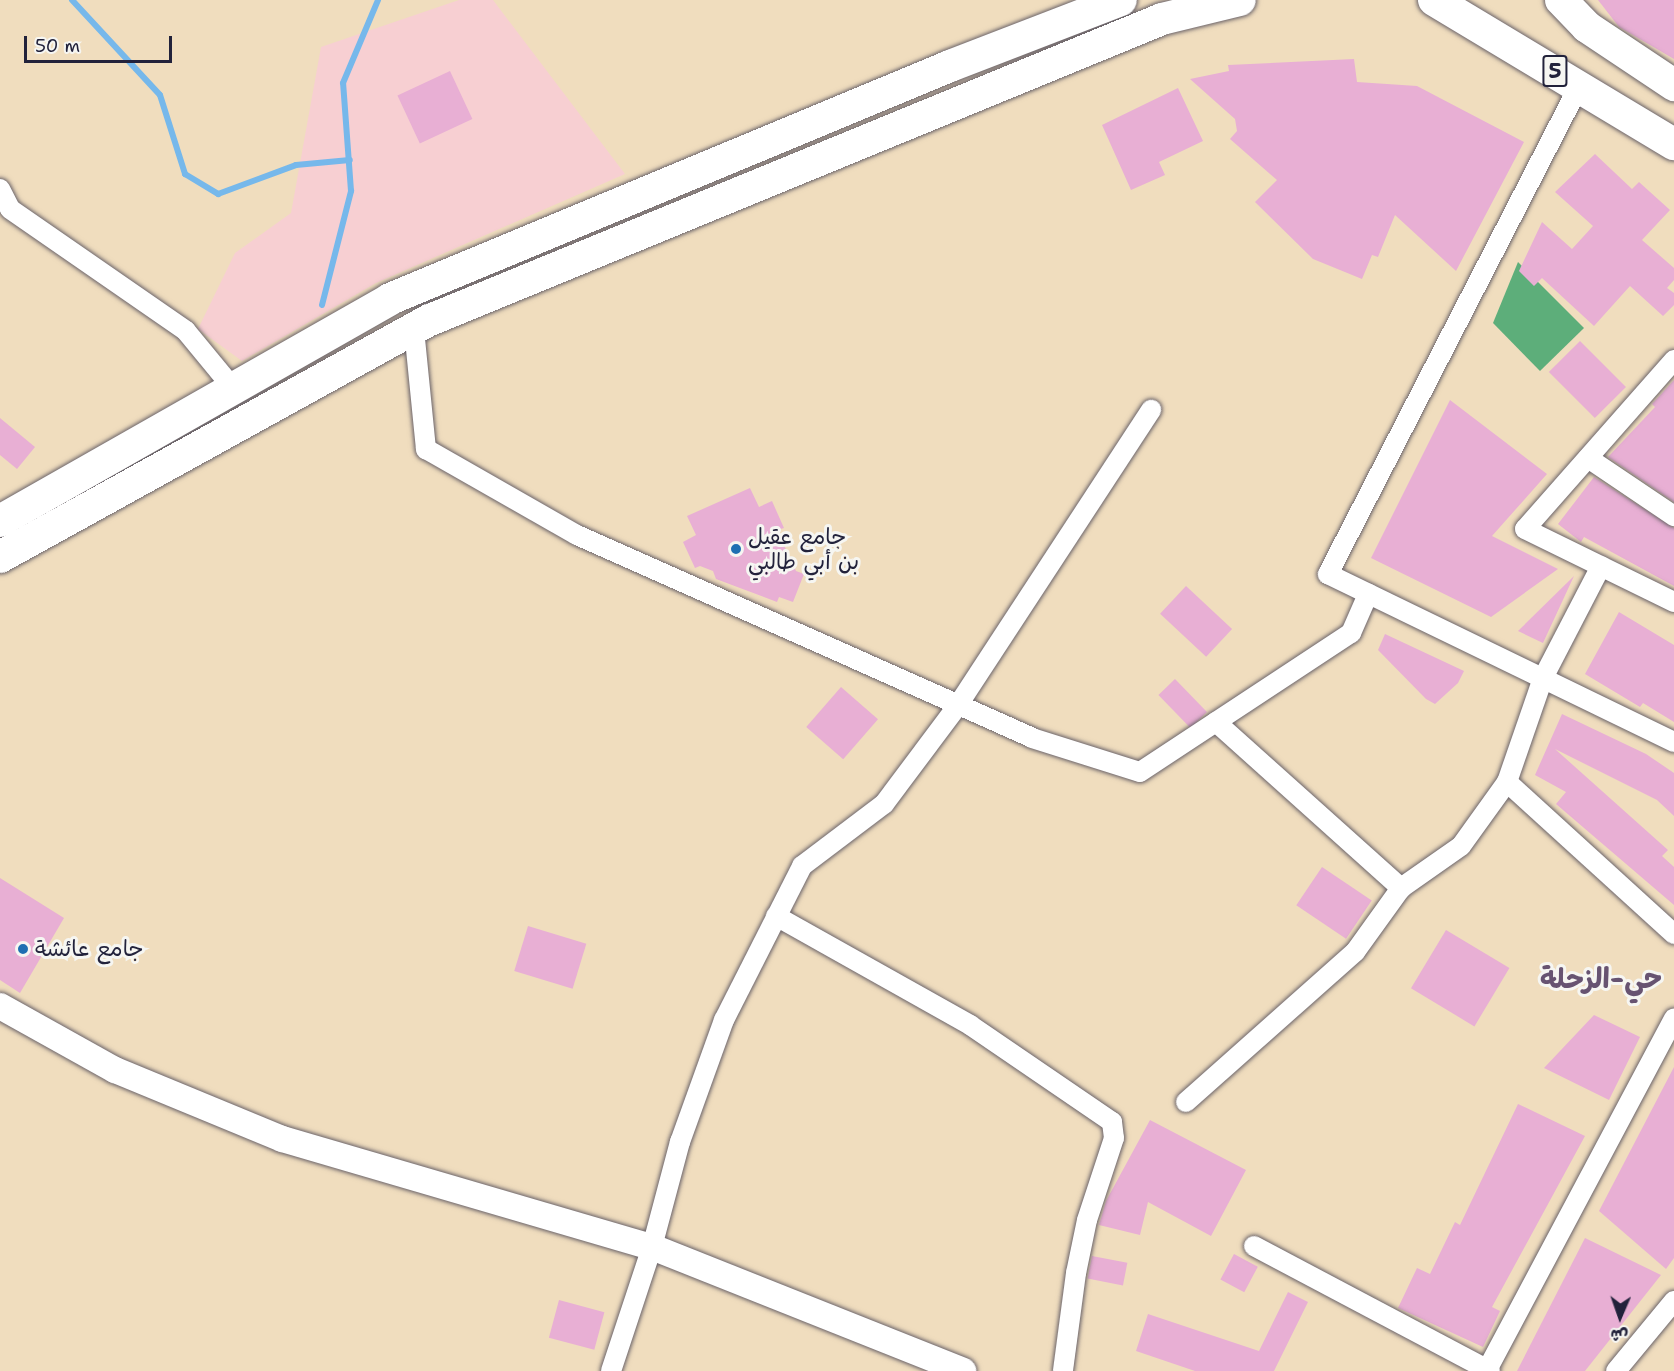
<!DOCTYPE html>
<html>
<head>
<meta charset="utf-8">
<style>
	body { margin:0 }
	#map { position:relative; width:1674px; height:1371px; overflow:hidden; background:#f0ddbe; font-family:"Shantell Sans","Playpen Sans Arabic",sans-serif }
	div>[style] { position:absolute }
	.built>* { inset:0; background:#f7cfd2 }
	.forest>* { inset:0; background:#5dae7a }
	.stream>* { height:6px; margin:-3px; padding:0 3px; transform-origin:3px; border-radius:3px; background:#76b8eb }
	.building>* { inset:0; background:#e8afd4; transform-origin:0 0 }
	.roads { filter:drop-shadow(0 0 2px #6a6369) drop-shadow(0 0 2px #6a6369) }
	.minor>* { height:20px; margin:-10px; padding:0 10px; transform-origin:10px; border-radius:10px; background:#fff }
	.tertiary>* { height:26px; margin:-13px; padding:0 13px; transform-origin:13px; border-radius:13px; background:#fff }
	.primary>* { height:32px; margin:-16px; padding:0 16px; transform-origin:16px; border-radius:16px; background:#fff }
	.dots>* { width:16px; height:16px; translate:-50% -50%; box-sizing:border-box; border:3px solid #f6f6f2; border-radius:50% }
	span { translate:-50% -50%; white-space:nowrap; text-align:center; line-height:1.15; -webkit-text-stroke:6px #f6f6f2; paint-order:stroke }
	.shield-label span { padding:2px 4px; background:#f6f6f2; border:2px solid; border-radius:4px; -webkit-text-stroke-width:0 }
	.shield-label { font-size:21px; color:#22223b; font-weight:700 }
	.poi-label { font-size:22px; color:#22223b }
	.left { translate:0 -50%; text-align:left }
	.district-label { font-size:28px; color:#675371; font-weight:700 }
	.north { position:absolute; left:1590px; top:1287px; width:60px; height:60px; -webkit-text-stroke:4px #f6f6f2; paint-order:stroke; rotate:182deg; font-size:16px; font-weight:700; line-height:24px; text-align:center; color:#22223b }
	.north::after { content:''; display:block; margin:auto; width:21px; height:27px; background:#22223b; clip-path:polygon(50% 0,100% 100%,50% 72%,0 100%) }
	.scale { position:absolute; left:24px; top:36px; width:148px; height:27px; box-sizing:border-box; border:3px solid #22223b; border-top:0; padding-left:8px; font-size:18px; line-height:21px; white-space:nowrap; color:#22223b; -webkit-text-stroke:4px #f6f6f2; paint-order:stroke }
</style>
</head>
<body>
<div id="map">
	<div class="built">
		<i style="clip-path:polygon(459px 0,493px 0,625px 174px,376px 283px,242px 361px,198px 329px,235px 253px,291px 213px,321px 47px)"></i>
	</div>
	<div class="forest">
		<i style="clip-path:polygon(1518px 262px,1584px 328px,1540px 371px,1493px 323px)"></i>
	</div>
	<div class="stream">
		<i style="left:72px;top:0;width:129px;rotate:47.2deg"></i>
		<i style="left:160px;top:95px;width:83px;rotate:72.4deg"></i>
		<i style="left:185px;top:174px;width:39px;rotate:31deg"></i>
		<i style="left:218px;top:194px;width:83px;rotate:-20.4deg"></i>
		<i style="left:296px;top:165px;width:54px;rotate:-5.3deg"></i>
		<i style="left:322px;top:305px;width:118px;rotate:-75.7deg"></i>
		<i style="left:351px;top:191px;width:108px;rotate:-94.2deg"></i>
		<i style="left:343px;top:83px;width:90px;rotate:-67.1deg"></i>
	</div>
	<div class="building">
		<i style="clip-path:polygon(1598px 0,1674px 0,1674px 59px,1619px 27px)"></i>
		<i style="clip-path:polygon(1354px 59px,1357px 82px,1417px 86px,1524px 142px,1456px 271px,1395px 215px,1378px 257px,1372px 255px,1362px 279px,1313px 259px,1255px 202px,1277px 180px,1230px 139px,1237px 131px,1235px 119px,1190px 79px,1229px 71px,1228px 65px)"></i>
		<i style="left:450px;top:71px;width:53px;height:58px;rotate:65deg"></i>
		<i style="clip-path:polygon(1178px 88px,1203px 141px,1159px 162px,1165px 175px,1131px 190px,1102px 125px)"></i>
		<i style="clip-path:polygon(1595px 154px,1632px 189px,1639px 182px,1670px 210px,1642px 240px,1674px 268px,1674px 280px,1667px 288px,1674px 293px,1674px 305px,1663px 316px,1630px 286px,1594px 326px,1542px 278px,1534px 286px,1519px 271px,1542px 222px,1572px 249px,1593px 226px,1555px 192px)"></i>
		<i style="left:1580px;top:341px;width:65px;height:44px;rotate:45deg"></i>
		<i style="clip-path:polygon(1674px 380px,1674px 502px,1608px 457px,1655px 407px,1652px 404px)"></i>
		<i style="clip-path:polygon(1450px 400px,1547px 474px,1492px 536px,1558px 569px,1491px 617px,1371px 558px)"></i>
		<i style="clip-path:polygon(0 418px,35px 447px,17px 469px,0 455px)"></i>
		<i style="clip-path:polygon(1594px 477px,1674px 528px,1674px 586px,1584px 537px,1581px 542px,1558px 524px)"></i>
		<i style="clip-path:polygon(750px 488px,759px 507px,772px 501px,784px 528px,777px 530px,796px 571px,804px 574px,793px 602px,779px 597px,777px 602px,716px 579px,713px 571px,700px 566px,695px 568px,683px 542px,696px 535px,687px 516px)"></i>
		<i style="clip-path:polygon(1574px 576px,1543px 643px,1518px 631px)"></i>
		<i style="left:1186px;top:586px;width:63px;height:38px;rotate:43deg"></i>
		<i style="clip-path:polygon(1619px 612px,1674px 645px,1674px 722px,1643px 703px,1640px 707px,1585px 674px)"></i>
		<i style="clip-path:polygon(1385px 634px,1464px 671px,1458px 683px,1435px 704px,1426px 699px,1378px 650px)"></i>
		<i style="left:1175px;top:679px;width:46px;height:23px;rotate:46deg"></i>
		<i style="left:841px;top:687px;width:49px;height:53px;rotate:41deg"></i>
		<i style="clip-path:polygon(1562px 714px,1646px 754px,1674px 773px,1674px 816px,1657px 800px,1555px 749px,1668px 850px,1662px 856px,1674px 867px,1674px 905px,1556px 804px,1566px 792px,1535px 775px)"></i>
		<i style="left:1322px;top:867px;width:60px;height:46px;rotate:34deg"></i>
		<i style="clip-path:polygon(0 878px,64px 918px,20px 993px,0 980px)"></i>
		<i style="left:528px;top:926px;width:61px;height:47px;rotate:17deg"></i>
		<i style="left:1446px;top:930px;width:74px;height:68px;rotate:31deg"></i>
		<i style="clip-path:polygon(1594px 1015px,1640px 1037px,1609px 1100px,1544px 1068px)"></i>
		<i style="clip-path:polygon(1674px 1067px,1674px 1258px,1666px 1269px,1599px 1211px)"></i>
		<i style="clip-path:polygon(1518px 1104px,1585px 1136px,1492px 1307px,1500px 1311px,1483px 1347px,1398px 1308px,1417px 1268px,1430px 1274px,1455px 1222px,1460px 1225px)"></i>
		<i style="clip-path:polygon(1150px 1120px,1246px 1170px,1211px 1236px,1148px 1202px,1140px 1235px,1099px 1225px,1106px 1201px)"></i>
		<i style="clip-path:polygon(1585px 1238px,1661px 1275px,1585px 1371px,1517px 1371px)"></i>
		<i style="left:1234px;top:1254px;width:27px;height:29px;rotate:28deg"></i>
		<i style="left:1092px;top:1256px;width:36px;height:23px;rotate:11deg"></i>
		<i style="clip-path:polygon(1288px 1292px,1308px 1302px,1274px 1371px,1195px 1371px,1136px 1351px,1148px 1314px,1259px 1351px)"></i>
		<i style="left:559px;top:1300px;width:47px;height:39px;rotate:15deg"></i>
	</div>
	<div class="roads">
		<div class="minor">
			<i style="left:1579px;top:86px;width:549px;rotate:117.22deg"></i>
			<i style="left:1328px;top:574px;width:385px;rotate:25.9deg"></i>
			<i style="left:0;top:189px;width:22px;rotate:63deg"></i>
			<i style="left:10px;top:209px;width:214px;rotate:34.7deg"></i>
			<i style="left:186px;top:331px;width:74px;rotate:50.5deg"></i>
			<i style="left:414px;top:329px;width:121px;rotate:84.3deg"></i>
			<i style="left:426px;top:449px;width:174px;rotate:29.7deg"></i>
			<i style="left:577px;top:535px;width:498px;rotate:24deg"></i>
			<i style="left:1032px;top:738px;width:113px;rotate:17.5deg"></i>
			<i style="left:1140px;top:772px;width:253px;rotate:-33.4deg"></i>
			<i style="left:1351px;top:633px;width:43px;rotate:-66.4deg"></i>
			<i style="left:1674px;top:360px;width:225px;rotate:131.4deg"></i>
			<i style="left:1525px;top:529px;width:166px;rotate:26.1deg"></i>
			<i style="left:1588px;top:458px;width:104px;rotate:34deg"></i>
			<i style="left:1216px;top:722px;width:249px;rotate:41.9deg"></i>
			<i style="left:1507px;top:782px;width:226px;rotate:42.3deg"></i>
			<i style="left:776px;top:916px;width:223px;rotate:29.3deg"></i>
			<i style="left:970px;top:1025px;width:172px;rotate:34.3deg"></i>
			<i style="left:1112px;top:1122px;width:16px;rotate:83deg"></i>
			<i style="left:1114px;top:1138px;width:86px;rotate:108.2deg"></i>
			<i style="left:1087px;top:1220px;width:54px;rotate:101.7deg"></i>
			<i style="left:1076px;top:1273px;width:99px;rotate:97.6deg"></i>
			<i style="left:1186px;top:1102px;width:226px;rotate:-41.6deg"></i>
			<i style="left:1355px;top:952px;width:79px;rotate:-54.3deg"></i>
			<i style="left:1401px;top:888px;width:73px;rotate:-35deg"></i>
			<i style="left:1461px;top:846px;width:79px;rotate:-54.3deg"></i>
			<i style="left:1507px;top:782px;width:110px;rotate:-70.9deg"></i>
			<i style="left:1543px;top:678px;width:126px;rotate:-62.6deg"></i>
			<i style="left:1254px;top:1246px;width:267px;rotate:27.9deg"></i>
			<i style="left:1487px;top:1370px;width:398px;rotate:-62deg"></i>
			<i style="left:611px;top:1371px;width:131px;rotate:-71.7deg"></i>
			<i style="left:652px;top:1247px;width:109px;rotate:-75.1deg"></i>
			<i style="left:680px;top:1142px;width:130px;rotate:-70.2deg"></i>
			<i style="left:724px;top:1020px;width:173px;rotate:-63.1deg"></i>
			<i style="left:802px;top:866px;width:103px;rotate:-37.1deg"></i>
			<i style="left:884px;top:804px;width:124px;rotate:-53.2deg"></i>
			<i style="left:958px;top:705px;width:353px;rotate:-56.8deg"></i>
			<i style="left:1616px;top:1371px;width:91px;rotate:-50.4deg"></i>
		</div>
		<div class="tertiary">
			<i style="left:0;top:1006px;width:132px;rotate:29.1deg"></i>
			<i style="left:115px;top:1070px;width:181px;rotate:22.4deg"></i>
			<i style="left:282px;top:1139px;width:385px;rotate:16.3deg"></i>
			<i style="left:652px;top:1247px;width:335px;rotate:21.7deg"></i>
		</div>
		<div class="primary">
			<i style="left:1434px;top:0;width:280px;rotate:31deg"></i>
			<i style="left:1561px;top:0;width:37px;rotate:46deg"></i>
			<i style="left:1587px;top:27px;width:105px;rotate:33.7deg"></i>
			<i style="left:0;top:521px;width:449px;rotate:-29.6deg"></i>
			<i style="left:390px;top:299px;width:607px;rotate:-22.59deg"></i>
			<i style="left:950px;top:66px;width:183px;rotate:-21.1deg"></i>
			<i style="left:0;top:557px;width:491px;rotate:-28.9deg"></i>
			<i style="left:430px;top:320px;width:791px;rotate:-22.35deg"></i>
			<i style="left:1162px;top:19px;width:80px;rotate:-13.7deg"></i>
		</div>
	</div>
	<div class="dots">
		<i style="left:736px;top:549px;background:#1f6fb2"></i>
		<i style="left:23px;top:949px;background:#1f6fb2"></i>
	</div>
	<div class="shield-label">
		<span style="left:1555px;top:71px">5</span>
	</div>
	<div class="poi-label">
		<span class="left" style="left:748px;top:549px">جامع عقيل<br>بن أبي طالبي</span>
		<span class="left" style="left:35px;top:949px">جامع عائشة</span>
	</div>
	<div class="district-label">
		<span style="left:1601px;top:978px">حي-الزحلة</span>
	</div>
	<div class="north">ش</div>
	<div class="scale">50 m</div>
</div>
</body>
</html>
